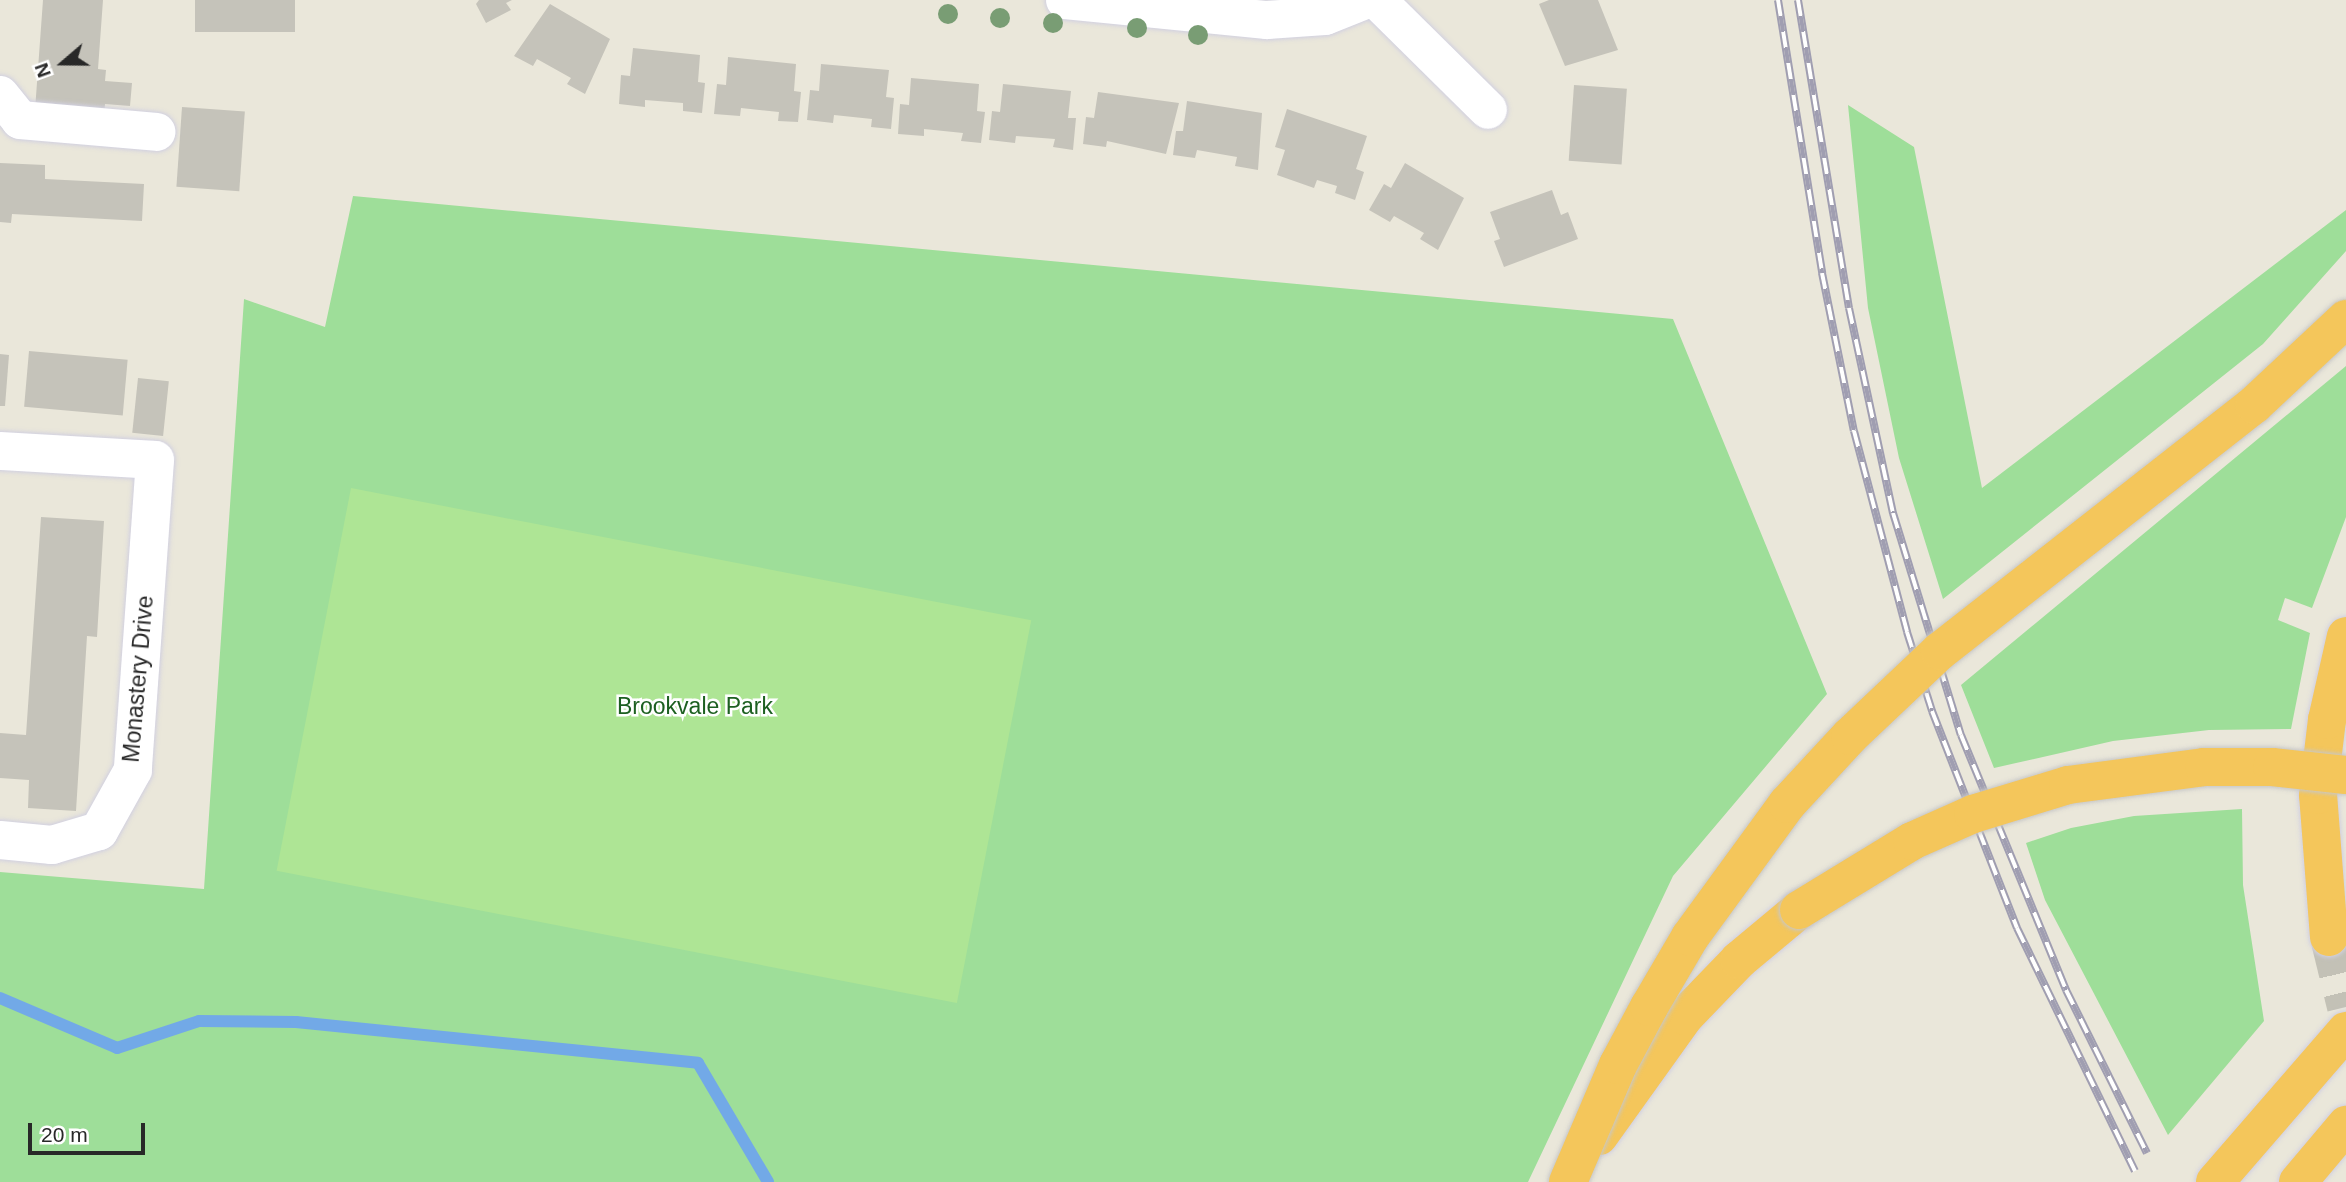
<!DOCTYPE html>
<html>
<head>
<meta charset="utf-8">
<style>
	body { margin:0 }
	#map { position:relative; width:2346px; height:1182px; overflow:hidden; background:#eae7da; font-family:Arial,sans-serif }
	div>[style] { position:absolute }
	.green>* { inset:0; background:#9ede99 }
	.pitch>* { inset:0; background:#aee595; transform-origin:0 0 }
	.stream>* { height:12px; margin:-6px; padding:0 6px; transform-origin:6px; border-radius:6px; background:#72a9e7 }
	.building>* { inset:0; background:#c5c3ba; transform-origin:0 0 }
	.highway-tunnel>* { height:38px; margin-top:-19px; transform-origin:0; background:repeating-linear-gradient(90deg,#c3c1b6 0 38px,transparent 0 57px) }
	.roads { filter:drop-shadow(0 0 2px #d1d0e0) drop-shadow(0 0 2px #d1d0e0) }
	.minor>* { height:38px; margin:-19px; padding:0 19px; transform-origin:19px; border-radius:19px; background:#fff }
	.highway>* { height:38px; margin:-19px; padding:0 19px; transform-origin:19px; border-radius:19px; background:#f4c65b }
	.rail>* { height:8px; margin-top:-4px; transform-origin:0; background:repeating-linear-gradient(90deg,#fff 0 16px,#a09eb1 0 32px); box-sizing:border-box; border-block:2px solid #a09eb1 }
	.bridges { filter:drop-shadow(0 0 2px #c7c7c7) drop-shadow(0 0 2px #c7c7c7) }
	.highway-bridge>* { height:38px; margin:-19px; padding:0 19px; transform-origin:19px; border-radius:19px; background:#f4c65b }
	.trees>* { width:20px; height:20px; margin:-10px; border-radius:50%; background:#799d74 }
	span { translate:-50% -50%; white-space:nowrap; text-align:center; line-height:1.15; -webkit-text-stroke:5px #fff; paint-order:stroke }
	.street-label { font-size:23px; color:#282828 }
	.park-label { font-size:23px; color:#1d6021 }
	.north { position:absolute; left:28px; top:28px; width:70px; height:70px; -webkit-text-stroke:5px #fff; paint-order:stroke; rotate:250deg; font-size:19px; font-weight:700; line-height:28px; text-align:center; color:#282828 }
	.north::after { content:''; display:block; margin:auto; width:24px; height:32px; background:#282828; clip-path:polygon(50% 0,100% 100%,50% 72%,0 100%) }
	.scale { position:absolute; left:28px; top:1123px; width:117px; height:32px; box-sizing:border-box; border:4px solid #282828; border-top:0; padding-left:9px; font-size:21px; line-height:24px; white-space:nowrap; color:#282828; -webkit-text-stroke:5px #fff; paint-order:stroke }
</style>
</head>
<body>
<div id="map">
	<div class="green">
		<i style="clip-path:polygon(1848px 105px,1914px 147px,1982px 488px,2346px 210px,2346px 251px,2263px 344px,1943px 599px,1899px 458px,1868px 308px)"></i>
		<i style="clip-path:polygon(353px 196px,1673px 319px,1827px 694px,1673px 876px,1528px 1182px,0 1182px,0 872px,204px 889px,244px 299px,325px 327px)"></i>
		<i style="clip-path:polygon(2346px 366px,2346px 517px,2312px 608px,2285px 598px,2278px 620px,2310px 633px,2291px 729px,2209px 730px,2113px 741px,1994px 768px,1961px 685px)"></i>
		<i style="clip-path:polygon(2242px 809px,2243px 885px,2264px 1021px,2168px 1135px,2045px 900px,2026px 843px,2071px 828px,2134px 816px)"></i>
	</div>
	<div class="pitch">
		<i style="left:351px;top:488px;width:693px;height:390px;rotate:11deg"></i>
	</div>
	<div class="stream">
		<i style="left:0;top:998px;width:127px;rotate:23.1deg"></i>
		<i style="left:117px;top:1048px;width:86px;rotate:-18.2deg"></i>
		<i style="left:199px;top:1021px;width:97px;rotate:0.6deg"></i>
		<i style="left:296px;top:1022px;width:404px;rotate:5.8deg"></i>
		<i style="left:698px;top:1063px;width:138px;rotate:59.5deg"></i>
	</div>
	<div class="building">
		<i style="clip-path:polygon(43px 0,103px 0,98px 69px,106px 70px,105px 81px,132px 83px,130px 106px,105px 104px,104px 115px,35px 110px)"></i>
		<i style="left:195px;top:0;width:100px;height:32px"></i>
		<i style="clip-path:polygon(479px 0,512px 0,506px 3px,511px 10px,486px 23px,476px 4px)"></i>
		<i style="clip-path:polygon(1549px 0,1598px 0,1618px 50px,1565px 66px,1539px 4px)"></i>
		<i style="clip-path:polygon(550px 4px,610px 39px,585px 94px,567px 84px,571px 78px,537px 59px,533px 66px,514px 56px)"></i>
		<i style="clip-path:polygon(633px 48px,700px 55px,698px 82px,705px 83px,702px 113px,683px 111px,683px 103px,645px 100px,645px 107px,619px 104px,621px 75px,630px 76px)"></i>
		<i style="clip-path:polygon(728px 57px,796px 64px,794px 91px,801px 92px,798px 122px,778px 121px,779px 112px,741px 108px,740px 116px,714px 114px,717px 84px,726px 85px)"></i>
		<i style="clip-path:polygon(821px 64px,889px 70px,886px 97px,894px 98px,891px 129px,871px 127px,872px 119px,834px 115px,833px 123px,807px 120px,810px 90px,819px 91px)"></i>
		<i style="clip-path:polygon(911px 78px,979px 84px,977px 111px,985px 112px,981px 143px,961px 141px,963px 133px,924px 129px,924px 136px,898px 134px,900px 104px,909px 105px)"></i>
		<i style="clip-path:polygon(1003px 84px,1071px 91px,1068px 118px,1076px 118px,1073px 150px,1053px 147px,1055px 139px,1016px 136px,1015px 143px,989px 140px,992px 111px,1000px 112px)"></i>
		<i style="left:1574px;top:85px;width:53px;height:76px;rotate:4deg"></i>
		<i style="clip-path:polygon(1098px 92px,1179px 103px,1166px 154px,1107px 141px,1106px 147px,1083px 144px,1086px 117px,1094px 118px)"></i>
		<i style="clip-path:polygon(1187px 101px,1262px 113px,1258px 170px,1235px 166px,1237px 157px,1197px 150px,1195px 158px,1173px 155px,1176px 131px,1183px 131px)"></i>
		<i style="left:182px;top:107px;width:63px;height:80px;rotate:4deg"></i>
		<i style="clip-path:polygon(1287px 109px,1367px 136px,1356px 169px,1364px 172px,1355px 200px,1335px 193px,1337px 186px,1317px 180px,1314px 188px,1277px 175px,1285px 150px,1275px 147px)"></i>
		<i style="clip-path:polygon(0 163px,45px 165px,45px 179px,144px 184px,142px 221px,12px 214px,11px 223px,0 222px)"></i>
		<i style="clip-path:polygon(1405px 163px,1464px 198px,1438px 250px,1420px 239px,1424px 233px,1394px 216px,1390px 222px,1369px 210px,1384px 184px,1391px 188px)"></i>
		<i style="clip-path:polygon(1552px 190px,1561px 215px,1568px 212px,1578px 239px,1504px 267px,1494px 241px,1500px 239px,1490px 212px)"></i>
		<i style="left:29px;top:351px;width:99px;height:56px;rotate:5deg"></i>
		<i style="clip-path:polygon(0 354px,9px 355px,5px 406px,0 406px)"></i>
		<i style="left:138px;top:378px;width:31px;height:55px;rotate:6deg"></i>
		<i style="clip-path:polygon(41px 517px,104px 521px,97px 637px,87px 636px,76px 811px,28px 808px,29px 780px,0 778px,0 733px,26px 735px)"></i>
	</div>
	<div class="highway-tunnel">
		<i style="left:2329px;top:937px;width:72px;rotate:76.3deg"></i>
	</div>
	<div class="roads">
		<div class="minor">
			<i style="left:1065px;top:0;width:203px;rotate:5.7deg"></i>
			<i style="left:1267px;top:20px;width:58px;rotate:-3.9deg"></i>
			<i style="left:1325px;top:16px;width:43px;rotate:-21.8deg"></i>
			<i style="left:1377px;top:0;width:156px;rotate:44.7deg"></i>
			<i style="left:0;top:95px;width:32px;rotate:51deg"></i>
			<i style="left:20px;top:120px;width:137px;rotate:5deg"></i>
			<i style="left:0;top:451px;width:155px;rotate:3.3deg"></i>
			<i style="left:155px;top:460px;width:311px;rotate:94.1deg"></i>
			<i style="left:133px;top:770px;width:70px;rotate:119.1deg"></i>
			<i style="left:99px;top:831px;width:49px;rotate:163.4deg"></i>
			<i style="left:52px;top:845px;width:52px;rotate:-174.5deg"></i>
		</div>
		<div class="highway">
			<i style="left:2329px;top:937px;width:142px;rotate:-94.4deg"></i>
			<i style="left:2318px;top:795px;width:76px;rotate:-83.2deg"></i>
			<i style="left:2327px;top:720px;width:86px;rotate:-77.3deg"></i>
			<i style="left:1599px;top:1136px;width:148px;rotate:-54.4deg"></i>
			<i style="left:1685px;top:1016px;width:78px;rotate:-46deg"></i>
			<i style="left:1739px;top:960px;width:78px;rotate:-39.8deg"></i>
			<i style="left:2215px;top:1182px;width:200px;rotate:-49.1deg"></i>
			<i style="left:2298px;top:1182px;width:75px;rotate:-49.9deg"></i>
		</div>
	</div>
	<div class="rail">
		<i style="left:1778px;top:0;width:277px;rotate:80.8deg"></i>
		<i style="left:1822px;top:273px;width:161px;rotate:78.6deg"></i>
		<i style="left:1854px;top:431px;width:208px;rotate:75.2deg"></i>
		<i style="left:1907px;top:632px;width:83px;rotate:72.4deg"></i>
		<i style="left:1932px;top:711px;width:233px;rotate:68.6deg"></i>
		<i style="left:2017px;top:928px;width:270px;rotate:64.1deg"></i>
		<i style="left:1798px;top:0;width:312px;rotate:80.6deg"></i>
		<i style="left:1849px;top:308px;width:210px;rotate:77.9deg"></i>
		<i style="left:1893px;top:513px;width:232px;rotate:73deg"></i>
		<i style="left:1961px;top:735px;width:276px;rotate:67.6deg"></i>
		<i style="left:2066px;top:990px;width:182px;rotate:63.6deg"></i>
	</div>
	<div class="bridges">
		<div class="highway-bridge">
			<i style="left:1799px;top:910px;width:132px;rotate:-31.4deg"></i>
			<i style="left:1912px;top:841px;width:67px;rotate:-23.9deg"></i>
			<i style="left:1973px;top:814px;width:99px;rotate:-17deg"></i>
			<i style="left:2068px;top:785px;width:137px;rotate:-7.5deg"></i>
			<i style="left:2204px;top:767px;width:68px"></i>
			<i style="left:2272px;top:767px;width:74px;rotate:6.2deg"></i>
			<i style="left:1568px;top:1182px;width:127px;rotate:-66.9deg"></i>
			<i style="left:1618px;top:1065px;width:66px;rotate:-61.9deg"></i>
			<i style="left:1649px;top:1007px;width:81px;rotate:-59.6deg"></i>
			<i style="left:1690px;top:937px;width:165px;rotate:-53.9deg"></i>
			<i style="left:1787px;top:804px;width:93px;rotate:-47.2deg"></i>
			<i style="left:1850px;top:736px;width:124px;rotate:-43.4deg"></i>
			<i style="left:1940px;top:651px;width:399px;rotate:-38.1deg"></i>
			<i style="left:2254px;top:405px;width:126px;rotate:-43.1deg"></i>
		</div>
	</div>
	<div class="trees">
		<i style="left:948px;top:14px"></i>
		<i style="left:1000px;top:18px"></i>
		<i style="left:1053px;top:23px"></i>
		<i style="left:1137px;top:28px"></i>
		<i style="left:1198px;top:35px"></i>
	</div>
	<div class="street-label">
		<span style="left:138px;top:679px;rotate:-85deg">Monastery Drive</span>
	</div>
	<div class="park-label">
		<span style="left:695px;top:706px">Brookvale Park</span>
	</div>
	<div class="north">N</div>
	<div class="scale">20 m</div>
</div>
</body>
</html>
